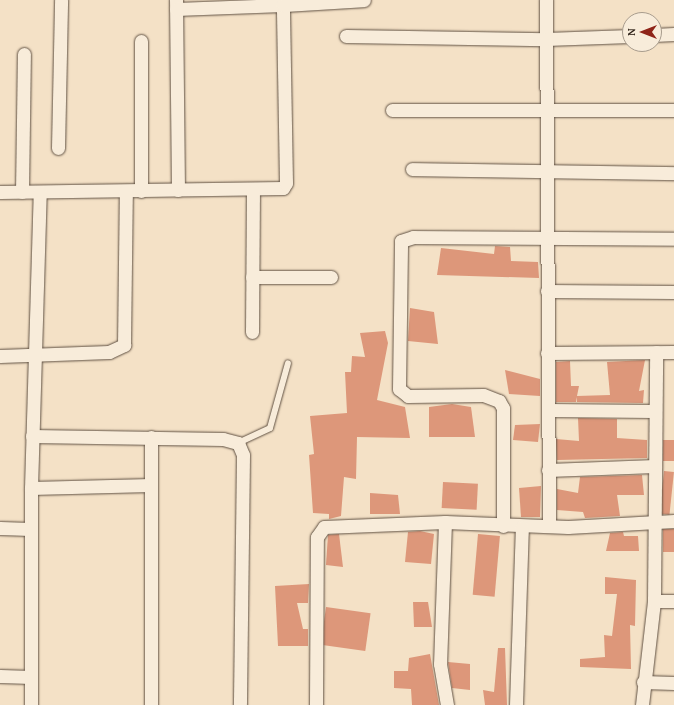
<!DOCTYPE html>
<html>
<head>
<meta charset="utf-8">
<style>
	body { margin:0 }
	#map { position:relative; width:674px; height:705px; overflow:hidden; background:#f4e1c6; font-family:"Gentium Book Plus",serif }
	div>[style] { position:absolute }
	.building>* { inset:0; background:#dd977a; transform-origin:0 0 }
	.roads { filter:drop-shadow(0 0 1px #605143) drop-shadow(0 0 1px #605143) }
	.lane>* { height:6px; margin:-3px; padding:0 3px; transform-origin:3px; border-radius:3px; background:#f8ecda }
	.street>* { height:13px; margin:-6.5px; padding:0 6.5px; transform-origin:6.5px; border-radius:6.5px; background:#f8ecda }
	span { translate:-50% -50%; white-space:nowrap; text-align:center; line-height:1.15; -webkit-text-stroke:3px #f8ecda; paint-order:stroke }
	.north { position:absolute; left:622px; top:12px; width:40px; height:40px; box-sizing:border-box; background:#f8ecda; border:1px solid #a79b8c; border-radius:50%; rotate:270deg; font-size:11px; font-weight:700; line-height:16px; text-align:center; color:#2e2117 }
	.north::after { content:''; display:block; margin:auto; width:14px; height:18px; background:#8f2418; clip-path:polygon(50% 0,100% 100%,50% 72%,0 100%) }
</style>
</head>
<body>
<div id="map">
	<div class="building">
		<i style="clip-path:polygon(495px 246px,510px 247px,511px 261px,538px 262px,539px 278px,437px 275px,441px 248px,494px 254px)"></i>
		<i style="clip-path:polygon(410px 308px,434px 312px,438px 344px,408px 341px)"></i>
		<i style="clip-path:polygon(385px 331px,388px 343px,377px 400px,405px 407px,410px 438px,357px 437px,356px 479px,344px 477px,341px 516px,329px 519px,329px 514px,313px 513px,309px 455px,314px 454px,310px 416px,347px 413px,345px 372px,351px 372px,352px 356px,365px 357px,360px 333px)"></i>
		<i style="clip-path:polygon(645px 360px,639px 391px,644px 390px,643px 403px,577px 402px,577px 397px,576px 402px,556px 402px,556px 362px,570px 361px,571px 386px,579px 386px,577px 396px,610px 395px,607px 362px)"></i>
		<i style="clip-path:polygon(505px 370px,540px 379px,540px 396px,509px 394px)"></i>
		<i style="clip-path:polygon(452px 404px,471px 407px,475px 437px,429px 437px,429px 407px)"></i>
		<i style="clip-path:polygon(578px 418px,617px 419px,617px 438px,647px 440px,647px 458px,557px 460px,556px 439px,579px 441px)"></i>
		<i style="clip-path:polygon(540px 424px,538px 442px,513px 440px,515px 425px)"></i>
		<i style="left:663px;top:440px;width:11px;height:21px"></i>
		<i style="left:664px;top:471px;width:10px;height:43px;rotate:6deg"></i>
		<i style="clip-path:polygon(642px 475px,644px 495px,617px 495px,620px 516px,585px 518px,583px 512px,557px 510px,557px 489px,578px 493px,580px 477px)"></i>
		<i style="left:443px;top:482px;width:35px;height:26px;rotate:3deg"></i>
		<i style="clip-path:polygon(541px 486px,540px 517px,521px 517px,519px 488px)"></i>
		<i style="clip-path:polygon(370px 493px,398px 495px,400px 514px,370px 514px)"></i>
		<i style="left:674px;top:529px;width:23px;height:11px;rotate:90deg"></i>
		<i style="clip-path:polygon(420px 531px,434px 534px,431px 564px,405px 562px,408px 532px)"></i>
		<i style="clip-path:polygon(623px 532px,624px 536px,638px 536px,639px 551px,606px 551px,610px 533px)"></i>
		<i style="clip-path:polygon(339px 534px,343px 567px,326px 565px,328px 535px)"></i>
		<i style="left:478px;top:534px;width:22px;height:61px;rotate:5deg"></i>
		<i style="clip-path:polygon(605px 577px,636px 580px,635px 626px,630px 625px,631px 669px,580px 667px,580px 659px,605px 657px,604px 635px,612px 636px,617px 594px,605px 594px)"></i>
		<i style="clip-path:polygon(309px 584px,308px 603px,297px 603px,303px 629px,308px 629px,308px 646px,278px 646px,275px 586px)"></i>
		<i style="clip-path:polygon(413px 602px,428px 602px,432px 627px,414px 627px)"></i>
		<i style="left:326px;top:607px;width:45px;height:38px;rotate:8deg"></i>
		<i style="clip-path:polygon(498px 648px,505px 648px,507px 705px,485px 705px,483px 690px,494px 692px)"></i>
		<i style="clip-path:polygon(430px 654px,439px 705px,412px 705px,411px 689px,394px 688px,394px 671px,408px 671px,409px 658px)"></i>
		<i style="clip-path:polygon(448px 662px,470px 664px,470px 690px,452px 688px)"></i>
	</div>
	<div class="roads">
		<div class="lane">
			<i style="left:238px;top:443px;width:35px;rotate:-25deg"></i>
			<i style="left:270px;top:428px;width:67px;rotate:-74.5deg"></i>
		</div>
		<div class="street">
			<i style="left:176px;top:0;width:190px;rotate:89.4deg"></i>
			<i style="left:546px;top:0;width:526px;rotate:89.67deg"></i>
			<i style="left:176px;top:9px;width:107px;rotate:-2.1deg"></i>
			<i style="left:654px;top:35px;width:20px;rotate:-3deg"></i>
			<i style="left:346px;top:36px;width:200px;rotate:0.9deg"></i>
			<i style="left:546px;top:39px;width:84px;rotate:-2deg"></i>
			<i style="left:141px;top:41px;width:150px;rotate:90deg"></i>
			<i style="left:392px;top:110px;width:282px"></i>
			<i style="left:58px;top:148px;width:148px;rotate:-88.8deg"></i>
			<i style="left:412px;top:169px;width:262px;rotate:0.9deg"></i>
			<i style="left:0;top:192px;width:283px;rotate:-0.8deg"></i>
			<i style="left:283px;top:188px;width:6px;rotate:-59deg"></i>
			<i style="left:286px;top:183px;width:178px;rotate:-91deg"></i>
			<i style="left:283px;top:5px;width:81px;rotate:-3.5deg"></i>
			<i style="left:22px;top:192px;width:138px;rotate:-89.2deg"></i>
			<i style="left:252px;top:277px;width:79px"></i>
			<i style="left:547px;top:291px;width:127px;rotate:0.5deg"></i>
			<i style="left:252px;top:332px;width:141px;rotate:-89.6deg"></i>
			<i style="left:547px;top:353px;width:127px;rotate:-0.5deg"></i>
			<i style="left:0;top:356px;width:109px;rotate:-2.1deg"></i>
			<i style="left:109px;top:352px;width:17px;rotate:-25deg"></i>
			<i style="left:124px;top:345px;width:154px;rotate:-89.3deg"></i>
			<i style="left:548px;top:410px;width:105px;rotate:0.5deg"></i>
			<i style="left:32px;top:436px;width:191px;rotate:0.9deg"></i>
			<i style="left:223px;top:439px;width:16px;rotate:15deg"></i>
			<i style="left:238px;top:443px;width:13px;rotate:67deg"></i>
			<i style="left:243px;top:455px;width:250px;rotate:90.7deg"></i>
			<i style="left:548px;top:470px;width:107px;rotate:-2.1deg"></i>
			<i style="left:31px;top:488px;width:120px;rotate:-1.4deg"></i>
			<i style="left:445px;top:522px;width:142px;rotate:92deg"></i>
			<i style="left:440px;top:664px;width:42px;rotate:80.3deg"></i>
			<i style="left:503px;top:526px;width:118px;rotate:-90deg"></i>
			<i style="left:503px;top:408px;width:8px;rotate:-120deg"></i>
			<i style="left:499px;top:401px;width:17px;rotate:-159deg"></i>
			<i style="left:483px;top:395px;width:75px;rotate:179.2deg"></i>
			<i style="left:408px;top:396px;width:11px;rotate:-142deg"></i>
			<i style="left:399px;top:389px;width:148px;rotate:-89.2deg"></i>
			<i style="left:401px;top:241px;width:13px;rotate:-18deg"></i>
			<i style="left:413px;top:237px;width:261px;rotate:0.4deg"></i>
			<i style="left:0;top:528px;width:30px;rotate:2deg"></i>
			<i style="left:654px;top:601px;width:20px"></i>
			<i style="left:0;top:676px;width:31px;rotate:2deg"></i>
			<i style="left:643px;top:682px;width:31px;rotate:2deg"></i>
			<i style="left:31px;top:705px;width:217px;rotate:-90deg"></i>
			<i style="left:31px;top:488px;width:296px;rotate:-88.3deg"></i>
			<i style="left:151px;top:705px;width:268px;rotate:-90deg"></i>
			<i style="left:316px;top:705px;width:168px;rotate:-89.7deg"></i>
			<i style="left:317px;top:537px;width:12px;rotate:-55deg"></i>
			<i style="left:324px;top:527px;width:121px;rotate:-2.4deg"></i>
			<i style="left:445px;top:522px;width:123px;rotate:2.3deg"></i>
			<i style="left:568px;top:527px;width:106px;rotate:-3.2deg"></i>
			<i style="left:516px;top:705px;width:178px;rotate:-88.1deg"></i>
			<i style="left:642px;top:705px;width:105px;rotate:-83.4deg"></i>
			<i style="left:654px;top:601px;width:249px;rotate:-89.5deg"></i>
		</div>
	</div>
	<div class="north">N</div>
</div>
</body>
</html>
